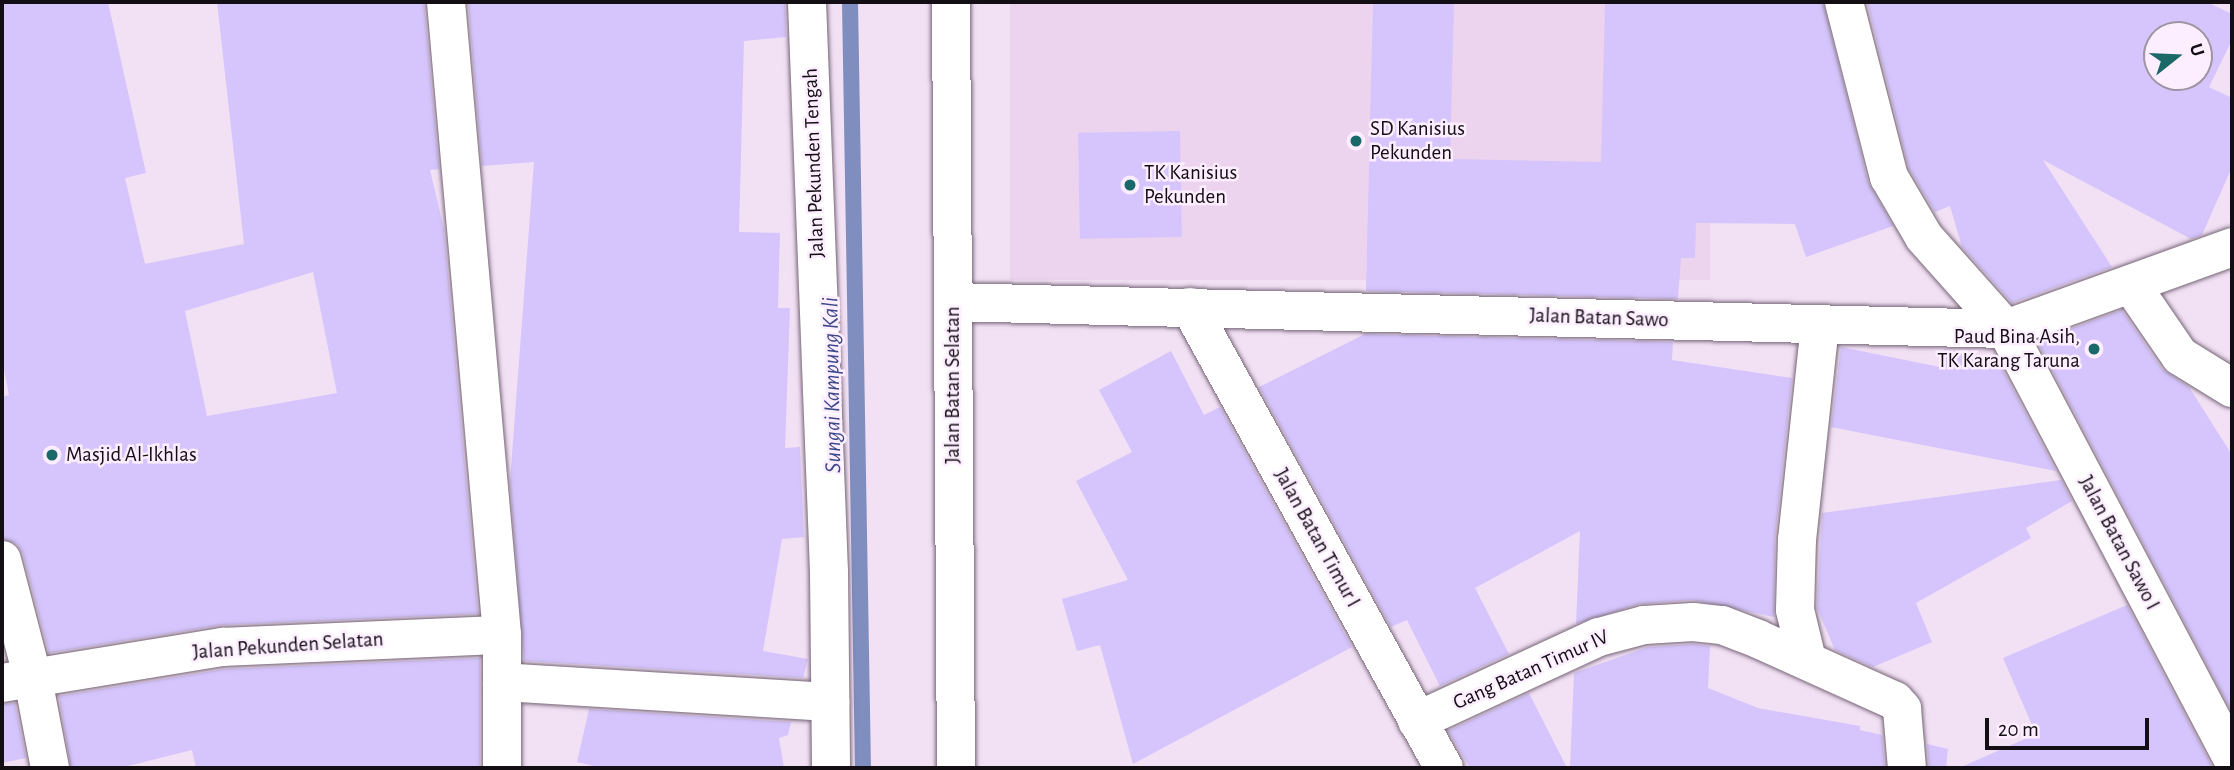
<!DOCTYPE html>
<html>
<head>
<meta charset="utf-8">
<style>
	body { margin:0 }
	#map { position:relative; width:2234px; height:770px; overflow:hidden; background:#f2e0f4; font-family:"Alegreya Sans",sans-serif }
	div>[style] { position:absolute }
	.built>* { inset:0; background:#ecd4ee; transform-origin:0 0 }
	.stream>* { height:16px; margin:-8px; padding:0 8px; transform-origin:8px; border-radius:8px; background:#7f8dbf }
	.building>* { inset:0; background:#d5c5fc; transform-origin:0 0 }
	.roads { filter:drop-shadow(0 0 2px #756576) drop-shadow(0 0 2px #756576) }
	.minor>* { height:38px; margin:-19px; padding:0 19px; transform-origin:19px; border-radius:19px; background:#fff }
	.major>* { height:38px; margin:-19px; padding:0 19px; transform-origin:19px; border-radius:19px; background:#fff }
	.dots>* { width:19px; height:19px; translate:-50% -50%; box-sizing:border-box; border:4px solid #fdeeff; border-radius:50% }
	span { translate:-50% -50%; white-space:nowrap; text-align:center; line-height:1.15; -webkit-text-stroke:5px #fdeeff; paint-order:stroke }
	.poi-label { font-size:21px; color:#130d14 }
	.left { translate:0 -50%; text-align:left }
	.right { translate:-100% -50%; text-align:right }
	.street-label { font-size:21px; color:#130d14 }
	.water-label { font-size:23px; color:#3a4887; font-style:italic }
	.frame { position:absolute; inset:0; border:4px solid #130d14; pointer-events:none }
	.north { position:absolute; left:2143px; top:21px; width:70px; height:70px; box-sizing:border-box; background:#fdeeff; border:2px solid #9f94a1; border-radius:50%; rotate:72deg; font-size:19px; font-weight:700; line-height:28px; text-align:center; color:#130d14 }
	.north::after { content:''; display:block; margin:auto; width:24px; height:32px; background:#1a6867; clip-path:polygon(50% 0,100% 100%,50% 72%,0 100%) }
	.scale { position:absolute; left:1985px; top:718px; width:164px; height:32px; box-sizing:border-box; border:4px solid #130d14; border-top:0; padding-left:9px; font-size:21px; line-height:24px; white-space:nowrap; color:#130d14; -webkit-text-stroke:5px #fdeeff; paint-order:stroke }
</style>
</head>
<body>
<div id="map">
	<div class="built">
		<i style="left:1010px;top:2px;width:700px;height:278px"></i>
	</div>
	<div class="stream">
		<i style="left:850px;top:2px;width:766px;rotate:89.03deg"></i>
	</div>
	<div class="building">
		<i style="clip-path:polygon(evenodd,2px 2px,108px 2px,146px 173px,125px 178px,145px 264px,244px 244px,217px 2px,424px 2px,439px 169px,430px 170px,444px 229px,478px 614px,222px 625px,49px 653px,23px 554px,17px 544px,2px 539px,2px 397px,9px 395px,2px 359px,2px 2px,313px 272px,337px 393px,207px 416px,185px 311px,313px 272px)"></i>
		<i style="clip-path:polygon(468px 2px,785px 2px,786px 37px,744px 41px,739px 232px,780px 233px,778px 308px,790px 308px,785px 448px,800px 447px,804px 537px,782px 539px,763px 651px,808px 659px,803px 678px,524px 661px,510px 481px,534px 162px,482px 166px)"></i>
		<i style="clip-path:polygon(1373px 2px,1454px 2px,1450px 159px,1601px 162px,1605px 2px,1823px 2px,1868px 182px,1893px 226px,1806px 257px,1795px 224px,1696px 223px,1695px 258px,1681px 258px,1678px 299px,1366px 291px)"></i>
		<i style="clip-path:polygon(evenodd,1867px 2px,2207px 2px,2232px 14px,2232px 40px,2209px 87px,2232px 98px,2232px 167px,2202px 235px,2191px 239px,2043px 160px,2112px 267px,2012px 303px,1962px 247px,1950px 206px,1935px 212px,1909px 169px,1867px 2px,2157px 35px,2199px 35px,2199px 77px,2157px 77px,2157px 35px)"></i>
		<i style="left:1180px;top:131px;width:106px;height:102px;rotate:89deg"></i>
		<i style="clip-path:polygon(2122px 310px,2162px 369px,2189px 387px,2232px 455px,2232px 712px,2037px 341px)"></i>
		<i style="clip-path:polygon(1365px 334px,1673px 342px,1672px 360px,1792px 378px,1775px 538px,1774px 617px,1692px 600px,1639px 604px,1576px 624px,1580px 531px,1475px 588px,1509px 654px,1440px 686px,1407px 620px,1391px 627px,1259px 387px)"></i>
		<i style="clip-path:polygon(1841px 347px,1940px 367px,1944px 349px,1995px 358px,1993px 351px,2056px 471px,1831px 427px)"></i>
		<i style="clip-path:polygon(1171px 351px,1204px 415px,1220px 407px,1352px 647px,1133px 764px,1100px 645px,1077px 651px,1062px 599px,1128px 580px,1076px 481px,1132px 452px,1099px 390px)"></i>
		<i style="clip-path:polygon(2061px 480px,2072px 501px,2026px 528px,2031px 538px,1916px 603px,1932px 642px,1873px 667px,1835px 650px,1817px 608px,1822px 513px)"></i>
		<i style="clip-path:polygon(2127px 605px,2213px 768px,1959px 768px,2036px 734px,2003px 658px)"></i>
		<i style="clip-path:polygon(1693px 644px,1710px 646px,1708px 688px,1758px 708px,1860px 726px,1860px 730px,1882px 735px,1885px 768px,1570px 768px,1574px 673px,1648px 647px)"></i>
		<i style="clip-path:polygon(480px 658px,480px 768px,196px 768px,192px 750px,120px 768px,71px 768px,59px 696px,225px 669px)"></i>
		<i style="clip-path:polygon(1529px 693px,1567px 768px,1470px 768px,1448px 731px)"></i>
		<i style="clip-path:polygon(15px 703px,26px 758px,2px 763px,2px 704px)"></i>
		<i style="clip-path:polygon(589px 709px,791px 722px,788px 735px,779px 738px,784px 768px,602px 768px,577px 762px)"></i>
		<i style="clip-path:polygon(1927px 744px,1948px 749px,1946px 768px,1929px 768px)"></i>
	</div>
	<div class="roads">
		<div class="minor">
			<i style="left:446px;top:2px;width:635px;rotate:84.94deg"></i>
			<i style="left:502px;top:635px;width:133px;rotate:90deg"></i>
			<i style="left:1844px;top:2px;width:181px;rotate:75.6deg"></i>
			<i style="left:1889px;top:177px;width:69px;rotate:59.7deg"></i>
			<i style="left:1924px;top:237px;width:123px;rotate:48.3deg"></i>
			<i style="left:2006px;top:329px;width:485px;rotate:62.2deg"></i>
			<i style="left:2132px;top:286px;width:85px;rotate:55.6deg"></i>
			<i style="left:2180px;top:356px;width:61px;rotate:31.6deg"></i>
			<i style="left:953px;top:302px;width:1053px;rotate:1.47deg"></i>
			<i style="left:2006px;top:329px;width:240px;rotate:-19.9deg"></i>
			<i style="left:1190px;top:307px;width:526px;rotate:61.15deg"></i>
			<i style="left:2px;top:560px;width:123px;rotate:75.4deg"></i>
			<i style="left:33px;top:679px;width:91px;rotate:79.2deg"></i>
			<i style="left:1807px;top:660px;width:51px;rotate:-103.5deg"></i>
			<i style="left:1795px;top:610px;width:70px;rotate:-88.4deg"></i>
			<i style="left:1797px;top:540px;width:217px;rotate:-83.9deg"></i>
			<i style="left:502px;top:682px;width:329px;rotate:3.5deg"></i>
			<i style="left:2px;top:683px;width:224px;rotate:-9.3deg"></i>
			<i style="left:223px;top:647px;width:279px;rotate:-2.5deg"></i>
			<i style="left:1417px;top:721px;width:200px;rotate:-24.8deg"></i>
			<i style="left:1599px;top:637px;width:47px;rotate:-14.9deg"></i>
			<i style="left:1644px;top:625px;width:49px;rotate:-3.5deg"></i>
			<i style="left:1693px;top:622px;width:29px;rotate:6deg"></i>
			<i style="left:1722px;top:625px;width:39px;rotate:21deg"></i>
			<i style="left:1758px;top:639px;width:150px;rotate:24.3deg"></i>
			<i style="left:1895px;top:701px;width:11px;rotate:49deg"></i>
			<i style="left:1902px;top:709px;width:59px;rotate:85.2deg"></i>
		</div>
		<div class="major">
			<i style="left:807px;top:2px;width:570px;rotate:87.79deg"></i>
			<i style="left:829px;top:572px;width:196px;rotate:89.4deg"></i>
			<i style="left:951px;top:2px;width:766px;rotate:89.63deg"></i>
		</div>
	</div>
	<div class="dots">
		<i style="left:1356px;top:141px;background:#1a6867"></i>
		<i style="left:1130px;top:185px;background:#1a6867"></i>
		<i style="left:2094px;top:349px;background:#1a6867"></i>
		<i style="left:52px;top:455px;background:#1a6867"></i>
	</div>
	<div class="poi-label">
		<span class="left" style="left:1370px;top:141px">SD Kanisius<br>Pekunden</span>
		<span class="left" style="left:1144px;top:185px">TK Kanisius<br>Pekunden</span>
		<span class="right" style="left:2080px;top:349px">Paud Bina Asih,<br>TK Karang Taruna</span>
		<span class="left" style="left:66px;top:455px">Masjid Al-Ikhlas</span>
	</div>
	<div class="street-label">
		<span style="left:814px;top:163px;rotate:-92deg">Jalan Pekunden Tengah</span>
		<span style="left:1599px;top:318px;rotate:2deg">Jalan Batan Sawo</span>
		<span style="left:953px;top:385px;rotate:-90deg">Jalan Batan Selatan</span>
		<span style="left:1317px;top:538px;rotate:61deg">Jalan Batan Timur I</span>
		<span style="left:2119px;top:543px;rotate:62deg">Jalan Batan Sawo I</span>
		<span style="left:288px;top:646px;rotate:-4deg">Jalan Pekunden Selatan</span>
		<span style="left:1531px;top:670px;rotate:-24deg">Gang Batan Timur IV</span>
	</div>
	<div class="water-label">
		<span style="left:833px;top:385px;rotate:-91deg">Sungai Kampung Kali</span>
	</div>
	<div class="frame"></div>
	<div class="north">U</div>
	<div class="scale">20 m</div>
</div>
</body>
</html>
